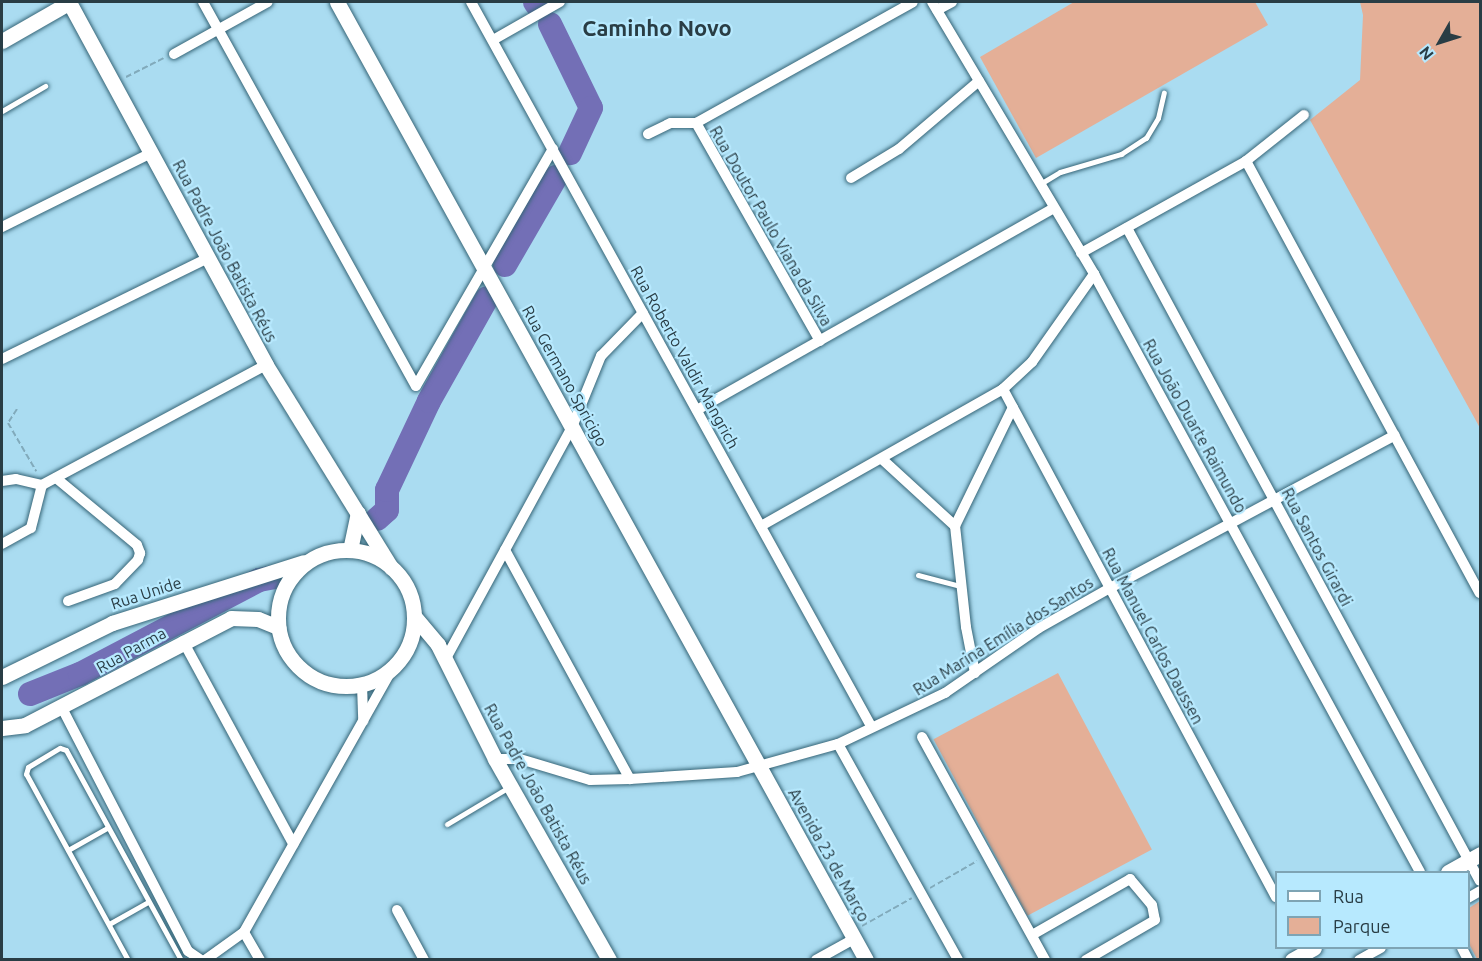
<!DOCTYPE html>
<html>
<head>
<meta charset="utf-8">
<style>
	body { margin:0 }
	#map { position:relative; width:1482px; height:961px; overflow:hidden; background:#aadcf1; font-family:Ubuntu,sans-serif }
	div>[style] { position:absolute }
	.green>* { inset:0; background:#e4af97; transform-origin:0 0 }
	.river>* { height:24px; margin:-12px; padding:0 12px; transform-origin:12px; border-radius:12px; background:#736fb6 }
	.path>* { height:2px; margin-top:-1px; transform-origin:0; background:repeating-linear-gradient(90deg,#81aabb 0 6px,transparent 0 9px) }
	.roads { filter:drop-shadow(0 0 2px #366577) drop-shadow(0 0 2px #366577) }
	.lane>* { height:5px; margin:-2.5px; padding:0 2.5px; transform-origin:2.5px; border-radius:2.5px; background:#fff }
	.street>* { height:10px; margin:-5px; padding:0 5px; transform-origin:5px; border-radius:5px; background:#fff }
	.secondary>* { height:15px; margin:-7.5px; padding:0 7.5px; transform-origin:7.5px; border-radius:7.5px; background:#fff }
	.secondary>.ring { margin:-7.5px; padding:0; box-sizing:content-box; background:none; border:15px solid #fff; border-radius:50% }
	span { translate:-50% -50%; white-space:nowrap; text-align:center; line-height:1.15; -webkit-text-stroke:4.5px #b7e9fe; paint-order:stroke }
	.street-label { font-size:16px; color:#293d45 }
	.district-label { font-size:22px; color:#293d45; font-weight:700 }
	.frame { position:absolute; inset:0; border:3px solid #293d45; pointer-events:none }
	.legend { position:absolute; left:1275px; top:871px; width:195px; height:78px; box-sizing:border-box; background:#b7e9fe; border:2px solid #7ea4b4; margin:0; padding:8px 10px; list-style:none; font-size:18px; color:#293d45 }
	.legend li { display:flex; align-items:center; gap:12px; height:30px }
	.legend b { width:30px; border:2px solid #7ea4b4 }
	.north { position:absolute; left:1410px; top:12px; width:60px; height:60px; -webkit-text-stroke:4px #b7e9fe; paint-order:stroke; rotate:231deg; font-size:16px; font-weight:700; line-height:24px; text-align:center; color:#293d45 }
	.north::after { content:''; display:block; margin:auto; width:21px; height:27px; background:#293d45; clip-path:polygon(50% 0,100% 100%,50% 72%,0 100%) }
</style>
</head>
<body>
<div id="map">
	<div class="green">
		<i style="clip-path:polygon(1074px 2px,1255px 2px,1268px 25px,1036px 158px,980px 57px)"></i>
		<i style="clip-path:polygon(1360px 2px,1480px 2px,1480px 428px,1310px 120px,1360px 80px,1363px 15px)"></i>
		<i style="left:1058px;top:673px;width:200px;height:141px;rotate:62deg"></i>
		<i style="clip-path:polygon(1480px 901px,1480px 959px,1477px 959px,1469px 944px,1469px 908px)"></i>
	</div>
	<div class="river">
		<i style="left:535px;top:2px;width:4px;rotate:56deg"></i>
		<i style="left:550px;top:24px;width:93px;rotate:64deg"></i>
		<i style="left:591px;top:108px;width:50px;rotate:115deg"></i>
		<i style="left:505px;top:265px;width:102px;rotate:-59.9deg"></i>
		<i style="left:377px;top:519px;width:13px;rotate:-42deg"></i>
		<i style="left:387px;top:510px;width:20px;rotate:-90deg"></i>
		<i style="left:387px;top:490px;width:98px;rotate:-64.7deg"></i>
		<i style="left:429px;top:401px;width:118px;rotate:-60.6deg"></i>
		<i style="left:30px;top:694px;width:54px;rotate:-21.8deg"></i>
		<i style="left:80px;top:674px;width:202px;rotate:-27.7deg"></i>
		<i style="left:259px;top:580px;width:15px;rotate:-11deg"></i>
	</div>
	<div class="path">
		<i style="left:126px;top:77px;width:42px;rotate:-26.6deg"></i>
		<i style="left:17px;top:409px;width:17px;rotate:123deg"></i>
		<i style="left:8px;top:423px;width:56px;rotate:59.7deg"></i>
		<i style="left:930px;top:888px;width:54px;rotate:-29.9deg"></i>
		<i style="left:862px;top:926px;width:57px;rotate:-29.2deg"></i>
	</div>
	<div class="roads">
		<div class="lane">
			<i style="left:2px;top:111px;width:50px;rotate:-30.2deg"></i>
			<i style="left:1040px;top:184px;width:23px;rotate:-31deg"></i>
			<i style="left:1060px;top:172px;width:64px;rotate:-16.4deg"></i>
			<i style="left:1121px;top:154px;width:30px;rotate:-33deg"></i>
			<i style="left:1146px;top:138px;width:23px;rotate:-59deg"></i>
			<i style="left:1158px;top:118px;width:26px;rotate:-77deg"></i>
			<i style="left:918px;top:575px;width:43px;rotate:14.7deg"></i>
			<i style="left:447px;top:824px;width:72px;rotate:-30.8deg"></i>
			<i style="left:68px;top:850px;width:45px;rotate:-29.4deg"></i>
			<i style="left:109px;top:924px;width:45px;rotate:-29.4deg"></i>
			<i style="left:128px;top:960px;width:212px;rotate:-118.7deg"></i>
			<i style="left:26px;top:774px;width:7px;rotate:-74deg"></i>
			<i style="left:28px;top:767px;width:37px;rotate:-31deg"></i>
			<i style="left:60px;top:748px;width:6px;rotate:18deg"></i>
			<i style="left:66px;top:750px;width:239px;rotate:61.3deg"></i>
		</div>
		<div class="street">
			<i style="left:203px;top:2px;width:439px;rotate:61deg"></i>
			<i style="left:471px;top:2px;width:827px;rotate:61.08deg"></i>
			<i style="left:932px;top:2px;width:317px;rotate:59.2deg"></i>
			<i style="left:1094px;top:274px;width:681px;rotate:61.4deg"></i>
			<i style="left:937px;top:10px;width:17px;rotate:-28deg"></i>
			<i style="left:493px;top:40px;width:77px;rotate:-29.6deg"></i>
			<i style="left:174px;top:54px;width:107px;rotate:-29deg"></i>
			<i style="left:648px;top:134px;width:25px;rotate:-26deg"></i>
			<i style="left:671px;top:123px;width:25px"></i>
			<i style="left:1246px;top:161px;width:491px;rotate:61.6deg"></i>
			<i style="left:851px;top:178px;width:56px;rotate:-31.1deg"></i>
			<i style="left:899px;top:149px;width:105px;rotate:-40.4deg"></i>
			<i style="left:2px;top:227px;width:166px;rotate:-26.4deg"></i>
			<i style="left:1127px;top:228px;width:742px;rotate:61.61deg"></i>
			<i style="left:1081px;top:253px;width:189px;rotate:-29.1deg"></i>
			<i style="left:1246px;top:161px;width:74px;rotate:-38.4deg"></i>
			<i style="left:820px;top:341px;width:251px;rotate:-119.6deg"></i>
			<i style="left:696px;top:123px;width:248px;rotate:-29.1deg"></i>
			<i style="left:2px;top:359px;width:229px;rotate:-26.1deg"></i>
			<i style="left:416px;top:386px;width:274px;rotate:-60deg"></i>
			<i style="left:1003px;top:389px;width:577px;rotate:61.75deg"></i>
			<i style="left:697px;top:410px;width:410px;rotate:-29.5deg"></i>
			<i style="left:883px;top:460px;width:98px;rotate:42.5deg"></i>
			<i style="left:56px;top:478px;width:105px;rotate:39.6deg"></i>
			<i style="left:137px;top:545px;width:9px;rotate:69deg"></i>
			<i style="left:140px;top:553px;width:7px;rotate:106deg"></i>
			<i style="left:138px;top:560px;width:33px;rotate:134deg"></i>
			<i style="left:115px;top:584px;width:50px;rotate:160.1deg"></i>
			<i style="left:2px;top:481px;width:14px;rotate:-8deg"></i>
			<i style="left:16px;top:479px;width:27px;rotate:13deg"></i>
			<i style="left:42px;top:485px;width:254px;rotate:-28.2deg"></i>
			<i style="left:761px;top:526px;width:278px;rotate:-29.5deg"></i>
			<i style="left:1003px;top:389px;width:40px;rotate:-43deg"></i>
			<i style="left:1032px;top:362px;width:108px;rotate:-54.8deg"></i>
			<i style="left:2px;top:544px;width:33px;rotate:-29deg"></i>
			<i style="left:31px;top:528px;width:44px;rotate:-75.7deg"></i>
			<i style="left:505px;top:550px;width:261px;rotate:61.4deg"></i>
			<i style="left:183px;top:641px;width:231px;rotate:61.5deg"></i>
			<i style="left:445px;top:660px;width:265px;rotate:-61.4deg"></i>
			<i style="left:572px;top:427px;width:77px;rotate:-67.8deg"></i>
			<i style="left:601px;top:356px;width:60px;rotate:-45.7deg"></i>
			<i style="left:975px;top:673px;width:47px;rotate:-101.1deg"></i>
			<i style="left:966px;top:627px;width:102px;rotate:-96.2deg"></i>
			<i style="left:955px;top:526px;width:132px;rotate:-64deg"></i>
			<i style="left:362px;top:685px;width:36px;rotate:88deg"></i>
			<i style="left:62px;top:708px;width:274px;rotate:62.6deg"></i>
			<i style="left:188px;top:951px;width:16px;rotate:35deg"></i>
			<i style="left:922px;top:737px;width:255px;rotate:61.1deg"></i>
			<i style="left:838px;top:744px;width:247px;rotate:60.9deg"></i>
			<i style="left:495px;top:759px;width:25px"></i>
			<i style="left:520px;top:759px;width:73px;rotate:16.7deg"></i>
			<i style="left:590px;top:780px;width:40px;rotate:-1.4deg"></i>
			<i style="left:630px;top:779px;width:107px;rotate:-3.7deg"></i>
			<i style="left:737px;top:772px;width:105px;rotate:-15.5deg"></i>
			<i style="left:838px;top:744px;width:119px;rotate:-25.5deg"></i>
			<i style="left:945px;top:693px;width:114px;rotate:-34.7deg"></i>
			<i style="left:1039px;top:628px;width:81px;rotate:-29.4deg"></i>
			<i style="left:1110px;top:588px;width:323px;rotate:-28.2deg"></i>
			<i style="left:1468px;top:898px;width:14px;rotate:-30deg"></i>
			<i style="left:397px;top:910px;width:57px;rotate:61.6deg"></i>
			<i style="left:1032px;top:935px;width:113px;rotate:-29.7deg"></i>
			<i style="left:1130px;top:879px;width:34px;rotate:50deg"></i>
			<i style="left:1152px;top:905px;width:15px;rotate:79deg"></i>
			<i style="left:1155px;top:920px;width:80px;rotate:149.9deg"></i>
			<i style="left:1462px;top:948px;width:13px;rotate:63deg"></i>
			<i style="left:205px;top:960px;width:48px;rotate:-35.7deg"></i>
			<i style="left:260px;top:960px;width:32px;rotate:-120deg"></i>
			<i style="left:244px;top:932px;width:302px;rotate:-60.6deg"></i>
			<i style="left:816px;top:960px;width:43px;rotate:-28.9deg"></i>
			<i style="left:1359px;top:960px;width:25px;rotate:-29deg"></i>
		</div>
		<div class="secondary">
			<i style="left:69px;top:2px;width:413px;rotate:61.5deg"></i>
			<i style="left:266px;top:365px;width:238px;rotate:58.3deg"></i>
			<i style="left:337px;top:2px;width:1094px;rotate:61.09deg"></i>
			<i style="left:2px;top:41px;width:78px;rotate:-29.8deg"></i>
			<i style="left:350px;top:550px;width:38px;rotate:-78deg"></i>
			<i class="ring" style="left:278px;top:550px;width:121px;height:121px"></i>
			<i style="left:414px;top:616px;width:38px;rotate:50deg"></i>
			<i style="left:438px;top:645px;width:127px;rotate:63.4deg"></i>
			<i style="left:495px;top:759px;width:231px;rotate:60.4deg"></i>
			<i style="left:2px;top:677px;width:123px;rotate:-26.1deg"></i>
			<i style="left:112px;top:623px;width:201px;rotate:-17.6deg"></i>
			<i style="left:2px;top:728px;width:23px;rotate:-7deg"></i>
			<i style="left:25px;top:725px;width:232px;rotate:-27.4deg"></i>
			<i style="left:231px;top:618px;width:27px;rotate:2deg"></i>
			<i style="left:258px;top:619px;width:22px;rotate:22deg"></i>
			<i style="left:1448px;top:872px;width:37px;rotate:-29deg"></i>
			<i style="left:1292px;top:960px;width:25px;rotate:-29deg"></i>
		</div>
	</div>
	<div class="street-label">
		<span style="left:771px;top:226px;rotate:60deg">Rua Doutor Paulo Viana da Silva</span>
		<span style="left:225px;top:251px;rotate:62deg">Rua Padre João Batista Réus</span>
		<span style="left:685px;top:357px;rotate:61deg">Rua Roberto Valdir Mangrich</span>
		<span style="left:565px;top:376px;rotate:61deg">Rua Germano Spricigo</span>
		<span style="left:1195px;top:426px;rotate:61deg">Rua João Duarte Raimundo</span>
		<span style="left:1317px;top:547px;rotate:62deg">Rua Santos Girardi</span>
		<span style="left:146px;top:593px;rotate:-18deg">Rua Unide</span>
		<span style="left:1003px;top:636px;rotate:-32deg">Rua Marina Emília dos Santos</span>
		<span style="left:1153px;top:636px;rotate:62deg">Rua Manuel Carlos Daussen</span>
		<span style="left:131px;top:650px;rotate:-29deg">Rua Parma</span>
		<span style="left:538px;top:794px;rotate:61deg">Rua Padre João Batista Réus</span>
		<span style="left:829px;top:855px;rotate:61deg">Avenida 23 de Março</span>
	</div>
	<div class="district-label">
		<span style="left:657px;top:28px">Caminho Novo</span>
	</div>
	<div class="frame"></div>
	<ul class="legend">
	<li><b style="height:8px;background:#fff"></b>Rua</li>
	<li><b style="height:16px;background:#e4af97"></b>Parque</li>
	</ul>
	<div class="north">N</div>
</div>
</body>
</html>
